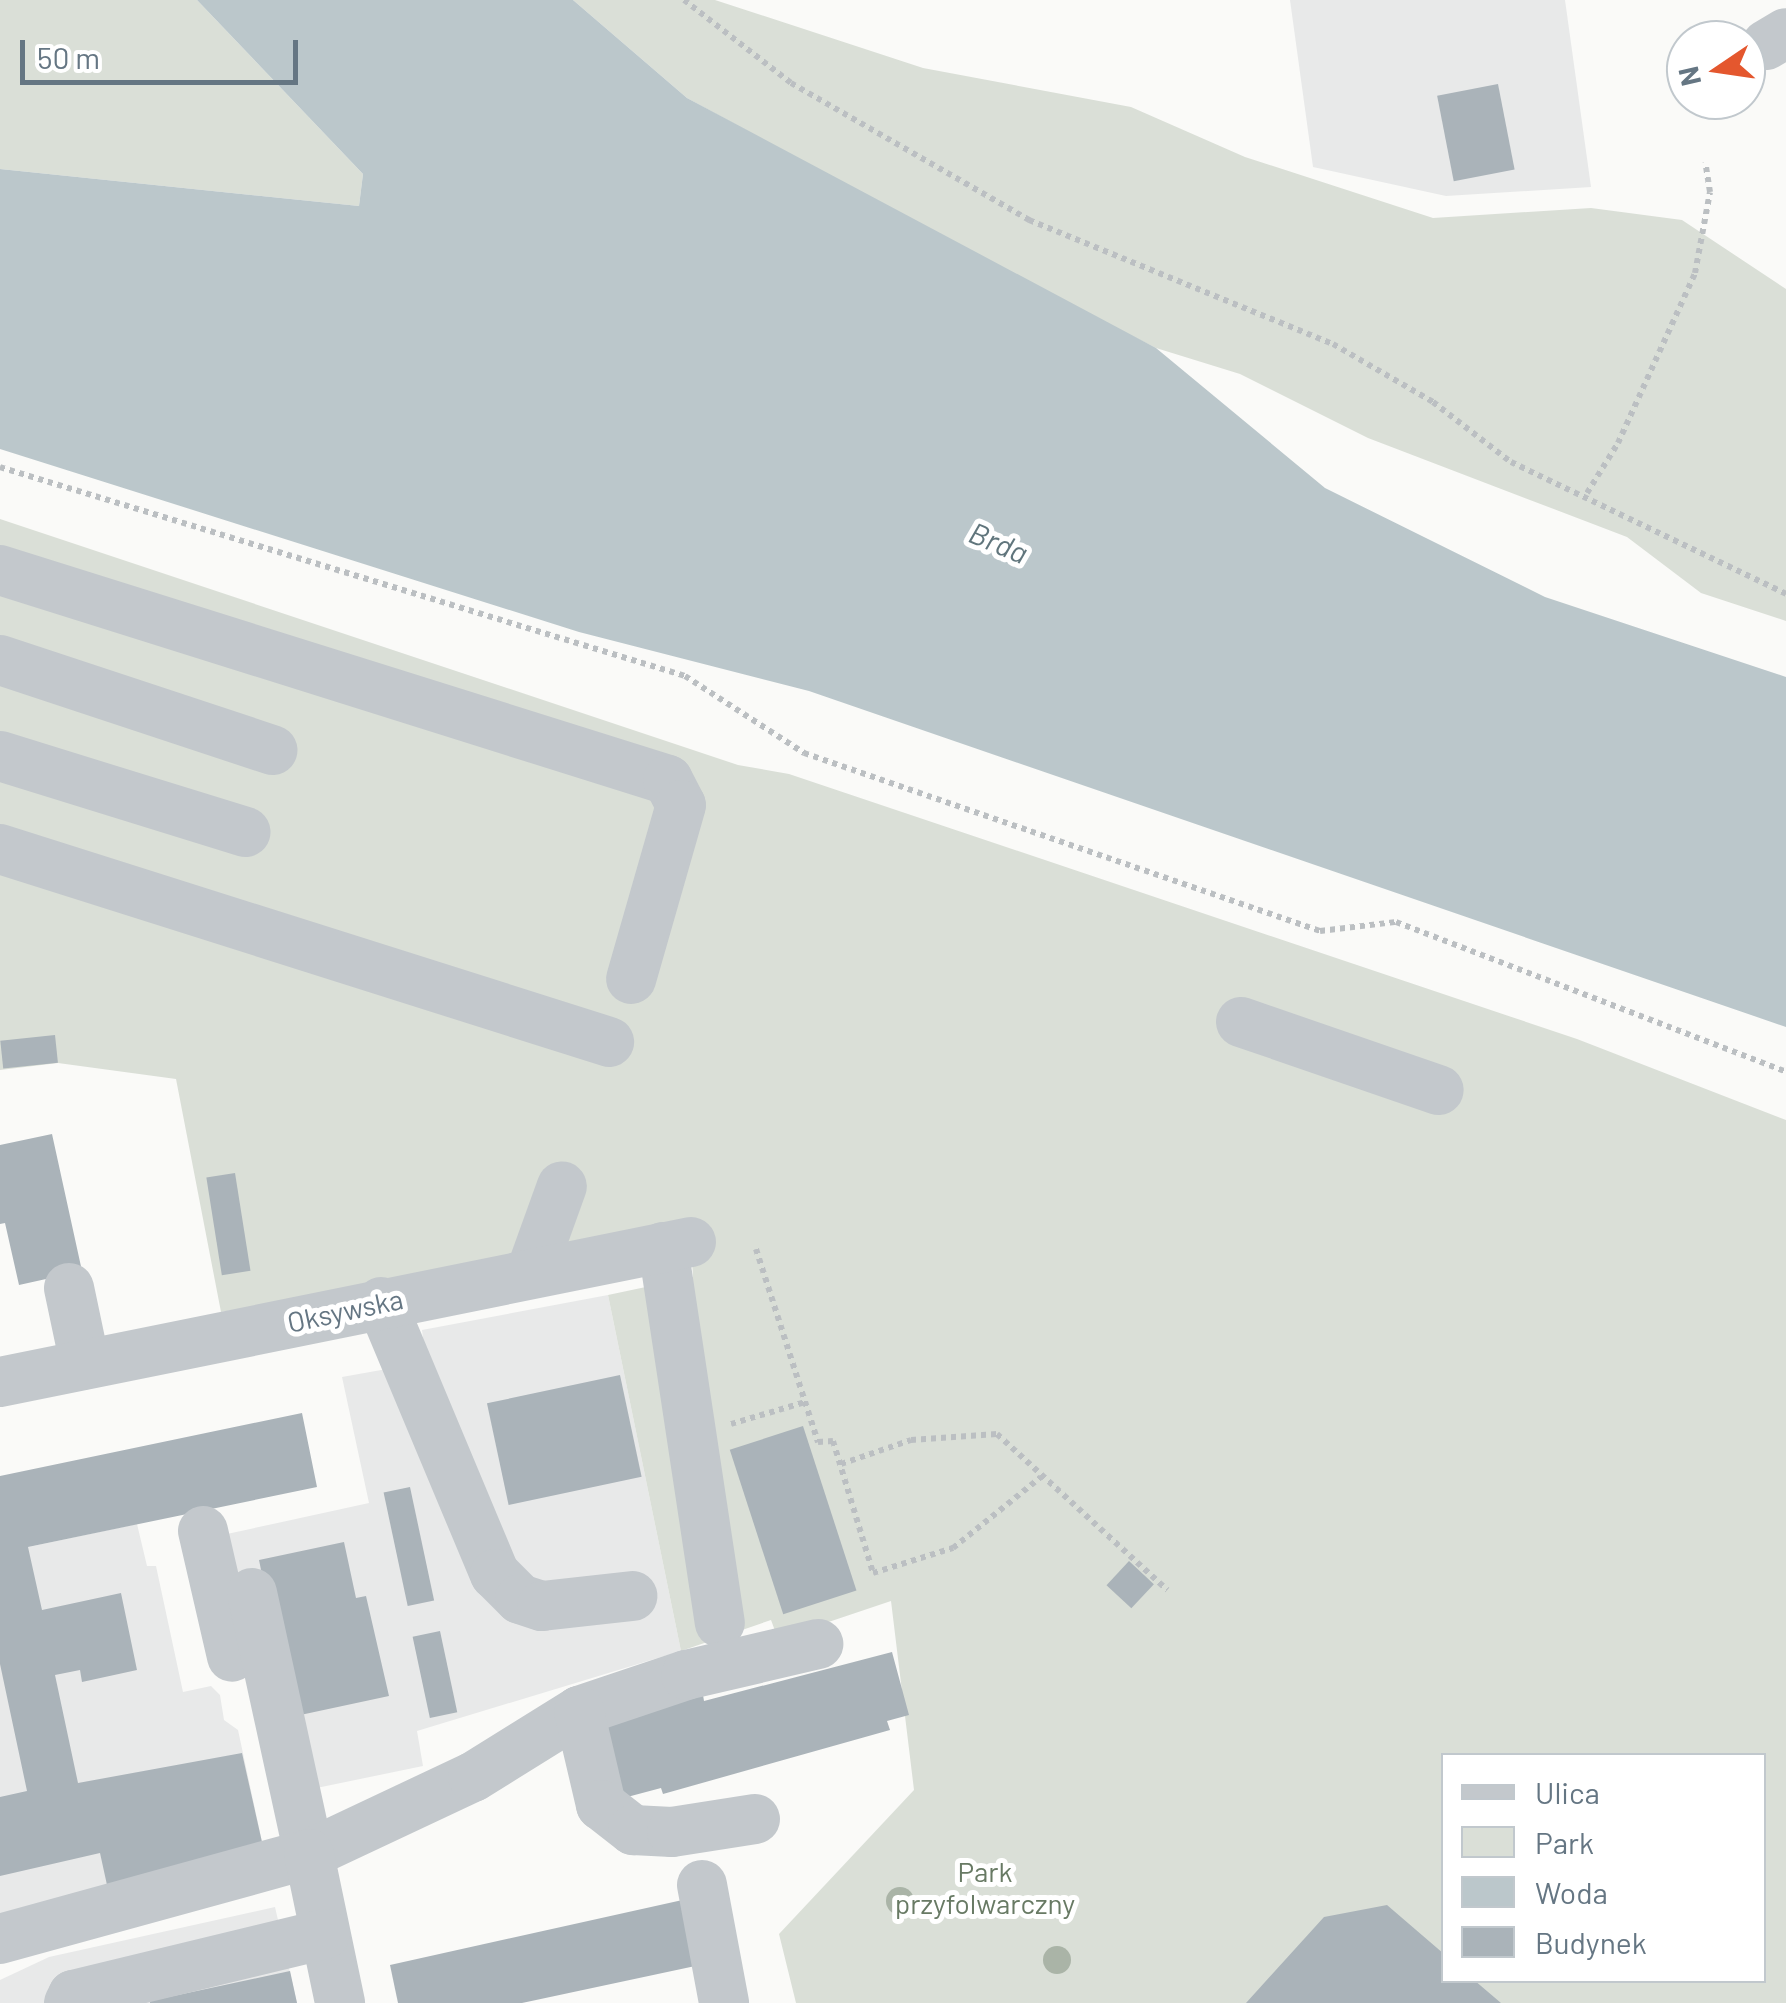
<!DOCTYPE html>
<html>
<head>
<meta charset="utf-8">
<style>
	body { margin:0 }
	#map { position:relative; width:1786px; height:2003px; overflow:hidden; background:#fafaf8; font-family:Barlow,sans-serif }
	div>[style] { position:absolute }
	.built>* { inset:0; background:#e8e9e9 }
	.green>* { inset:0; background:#dadfd7 }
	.water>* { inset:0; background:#bbc7cb }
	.building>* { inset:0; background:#aab3b9; transform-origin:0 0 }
	.path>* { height:6px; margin-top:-3px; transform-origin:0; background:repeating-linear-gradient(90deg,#bbbfc2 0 5px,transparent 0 10px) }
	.minor>* { height:50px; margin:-25px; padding:0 25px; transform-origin:25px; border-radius:25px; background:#c3c8cc }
	.trees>* { width:28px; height:28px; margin:-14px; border-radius:50%; background:#aab4a7 }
	span { translate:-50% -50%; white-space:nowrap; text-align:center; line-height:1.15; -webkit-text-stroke:10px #fff; paint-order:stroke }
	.street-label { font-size:28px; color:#657683 }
	.park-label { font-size:28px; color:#687a64 }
	.water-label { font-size:30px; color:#60757c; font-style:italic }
	.legend { position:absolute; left:1441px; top:1753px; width:325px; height:230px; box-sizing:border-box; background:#fff; border:2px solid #c1c8cd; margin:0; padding:12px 18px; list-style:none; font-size:30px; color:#657683 }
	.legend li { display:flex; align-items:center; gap:20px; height:50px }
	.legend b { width:50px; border:2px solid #c1c8cd }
	.north { position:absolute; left:1666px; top:20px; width:100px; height:100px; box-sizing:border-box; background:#fff; border:2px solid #c1c8cd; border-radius:50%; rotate:257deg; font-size:28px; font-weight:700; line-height:40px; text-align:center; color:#657683 }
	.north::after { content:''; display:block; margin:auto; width:35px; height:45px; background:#e4572e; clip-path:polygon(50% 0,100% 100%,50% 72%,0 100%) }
	.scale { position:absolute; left:20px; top:40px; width:278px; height:45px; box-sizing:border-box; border:5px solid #657683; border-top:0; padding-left:12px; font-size:30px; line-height:35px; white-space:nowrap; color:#657683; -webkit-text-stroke:8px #fff; paint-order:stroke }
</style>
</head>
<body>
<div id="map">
	<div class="built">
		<i style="clip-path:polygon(1290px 0,1565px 0,1591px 187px,1446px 196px,1313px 167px)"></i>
		<i style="clip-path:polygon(608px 1295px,681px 1651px,417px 1731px,423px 1766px,273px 1797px,227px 1534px,369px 1503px,342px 1377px,426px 1362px,422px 1330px)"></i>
		<i style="clip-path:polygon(137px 1524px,147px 1566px,156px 1566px,183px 1692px,211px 1686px,220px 1695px,224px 1720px,238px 1730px,264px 1851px,0 1922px,0 1553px)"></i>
		<i style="clip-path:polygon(275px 1907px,297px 2003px,0 2003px,0 1980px,49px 1957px)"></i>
	</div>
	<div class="green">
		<i style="clip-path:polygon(0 0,197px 0,363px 174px,359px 206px,0 169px)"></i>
		<i style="clip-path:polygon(573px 0,715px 0,923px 68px,1131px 107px,1245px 157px,1433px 218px,1591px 208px,1682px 220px,1786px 289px,1786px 621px,1701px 593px,1627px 537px,1368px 438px,1240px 374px,1156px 348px,1026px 283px,687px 98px)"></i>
		<i style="clip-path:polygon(evenodd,0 519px,738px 765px,789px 774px,1577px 1039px,1786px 1120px,1786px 2003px,796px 2003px,779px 1934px,914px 1790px,891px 1601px,778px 1639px,771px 1620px,681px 1651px,608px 1295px,693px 1277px,691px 1242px,221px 1312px,176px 1079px,58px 1063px,0 1070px,0 519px,1444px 1756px,1764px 1756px,1764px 1980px,1444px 1980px,1444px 1756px)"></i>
	</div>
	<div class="water">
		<i style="clip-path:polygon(197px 0,573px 0,687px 98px,1156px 348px,1325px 488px,1545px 597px,1786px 677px,1786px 1027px,809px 691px,579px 632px,0 449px,0 169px,359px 206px,363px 174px)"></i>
	</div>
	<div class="building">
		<i style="left:1498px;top:84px;width:87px;height:62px;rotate:79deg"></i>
		<i style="left:55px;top:1035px;width:28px;height:55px;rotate:84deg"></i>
		<i style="clip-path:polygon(52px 1134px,82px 1271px,19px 1285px,5px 1223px,0 1224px,0 1145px)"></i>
		<i style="left:235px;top:1173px;width:99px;height:29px;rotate:81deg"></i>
		<i style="left:620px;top:1375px;width:104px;height:136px;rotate:78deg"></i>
		<i style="clip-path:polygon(302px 1413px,317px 1487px,28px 1547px,42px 1610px,121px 1593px,137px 1670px,82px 1682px,80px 1670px,55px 1675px,78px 1783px,242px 1753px,264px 1851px,107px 1885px,100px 1853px,0 1876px,0 1797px,27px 1791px,0 1664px,0 1476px)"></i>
		<i style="left:803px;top:1426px;width:173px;height:77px;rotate:72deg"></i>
		<i style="left:410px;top:1487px;width:116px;height:27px;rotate:78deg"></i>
		<i style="clip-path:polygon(344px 1542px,356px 1598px,366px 1596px,389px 1696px,291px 1717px,259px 1560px)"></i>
		<i style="left:1129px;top:1561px;width:34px;height:33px;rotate:43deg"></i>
		<i style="left:440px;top:1631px;width:83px;height:28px;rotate:78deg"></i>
		<i style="clip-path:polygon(892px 1652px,909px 1715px,887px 1721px,890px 1730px,663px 1794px,661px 1788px,616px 1800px,597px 1729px,703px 1695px,704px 1701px)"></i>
		<i style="clip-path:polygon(687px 1899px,700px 1965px,522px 2003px,398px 2003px,390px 1965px)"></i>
		<i style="clip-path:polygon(1387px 1905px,1444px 1954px,1444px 1980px,1474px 1980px,1501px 2003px,1246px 2003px,1324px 1917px)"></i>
		<i style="clip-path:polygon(290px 1971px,297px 2003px,150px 2003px,150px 2001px)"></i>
	</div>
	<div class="path">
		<i style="left:684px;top:0;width:135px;rotate:37.8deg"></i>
		<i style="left:791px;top:83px;width:275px;rotate:29.9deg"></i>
		<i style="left:1029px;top:220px;width:328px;rotate:22.2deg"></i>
		<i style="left:1333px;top:344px;width:116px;rotate:30.1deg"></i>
		<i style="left:1433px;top:402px;width:98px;rotate:37.6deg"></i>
		<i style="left:1511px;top:462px;width:305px;rotate:25.6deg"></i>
		<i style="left:0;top:467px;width:716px;rotate:16.97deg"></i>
		<i style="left:685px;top:676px;width:142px;rotate:32.9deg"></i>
		<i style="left:804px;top:753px;width:546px;rotate:19.03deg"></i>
		<i style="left:1320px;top:931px;width:77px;rotate:-6.8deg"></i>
		<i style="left:1396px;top:922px;width:418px;rotate:21deg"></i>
		<i style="left:1587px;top:493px;width:59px;rotate:-58.2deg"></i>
		<i style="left:1618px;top:443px;width:187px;rotate:-65.6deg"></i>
		<i style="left:1695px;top:273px;width:82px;rotate:-79.5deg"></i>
		<i style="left:1710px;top:192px;width:30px;rotate:-99deg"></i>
		<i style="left:756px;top:1249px;width:203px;rotate:72.2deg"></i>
		<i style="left:818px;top:1442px;width:15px;rotate:-4deg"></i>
		<i style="left:833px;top:1441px;width:138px;rotate:73.1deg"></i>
		<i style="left:873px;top:1573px;width:84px;rotate:-17.4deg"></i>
		<i style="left:953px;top:1548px;width:113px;rotate:-38.9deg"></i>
		<i style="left:731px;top:1424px;width:77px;rotate:-16.6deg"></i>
		<i style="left:841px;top:1464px;width:74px;rotate:-18.9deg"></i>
		<i style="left:911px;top:1440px;width:86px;rotate:-4deg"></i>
		<i style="left:997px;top:1434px;width:231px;rotate:42.5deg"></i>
	</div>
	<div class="minor">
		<i style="left:1766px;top:45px;width:23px;rotate:-31deg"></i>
		<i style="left:0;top:570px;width:700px;rotate:17.45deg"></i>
		<i style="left:668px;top:780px;width:28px;rotate:63deg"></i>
		<i style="left:681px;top:805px;width:181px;rotate:106deg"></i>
		<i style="left:0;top:660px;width:287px;rotate:18.3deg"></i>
		<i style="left:0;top:756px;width:257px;rotate:17.2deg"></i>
		<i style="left:0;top:849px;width:639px;rotate:17.58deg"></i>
		<i style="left:1241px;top:1022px;width:209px;rotate:19deg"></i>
		<i style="left:663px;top:1247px;width:380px;rotate:81.4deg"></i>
		<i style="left:531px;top:1272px;width:91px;rotate:-70.2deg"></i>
		<i style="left:69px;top:1288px;width:78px;rotate:78.1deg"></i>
		<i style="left:381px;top:1302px;width:295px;rotate:67.3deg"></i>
		<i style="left:495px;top:1574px;width:35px;rotate:45deg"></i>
		<i style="left:520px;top:1599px;width:23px;rotate:18deg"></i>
		<i style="left:542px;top:1606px;width:91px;rotate:-6.3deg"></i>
		<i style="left:0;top:1382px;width:705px;rotate:-11.45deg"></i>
		<i style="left:203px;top:1531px;width:129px;rotate:77deg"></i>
		<i style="left:252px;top:1593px;width:267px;rotate:77.7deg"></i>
		<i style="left:309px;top:1854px;width:181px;rotate:-25.2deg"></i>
		<i style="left:473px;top:1777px;width:125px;rotate:-31.9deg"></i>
		<i style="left:579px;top:1711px;width:113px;rotate:-18.6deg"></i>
		<i style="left:686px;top:1675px;width:136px;rotate:-13.2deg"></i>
		<i style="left:579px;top:1711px;width:97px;rotate:76.8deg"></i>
		<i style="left:601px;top:1805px;width:41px;rotate:38deg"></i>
		<i style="left:633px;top:1830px;width:39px;rotate:3deg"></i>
		<i style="left:672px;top:1832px;width:84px;rotate:-8.9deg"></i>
		<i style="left:702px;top:1885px;width:120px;rotate:79.4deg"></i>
		<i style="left:0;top:1939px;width:320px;rotate:-15.4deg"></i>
		<i style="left:309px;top:1854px;width:152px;rotate:78.2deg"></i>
		<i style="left:69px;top:2003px;width:9px;rotate:-63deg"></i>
		<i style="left:73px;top:1995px;width:259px;rotate:-13.6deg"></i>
	</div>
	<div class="trees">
		<i style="left:900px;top:1901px"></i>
		<i style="left:1057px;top:1960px"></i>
	</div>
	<div class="street-label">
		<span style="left:345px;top:1310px;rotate:-12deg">Oksywska</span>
	</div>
	<div class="park-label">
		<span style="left:985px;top:1887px">Park<br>przyfolwarczny</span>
	</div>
	<div class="water-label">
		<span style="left:999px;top:542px;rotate:23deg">Brda</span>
	</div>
	<ul class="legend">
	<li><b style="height:12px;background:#c3c8cc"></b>Ulica</li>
	<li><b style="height:28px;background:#dadfd7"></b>Park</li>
	<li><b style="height:28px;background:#bbc7cb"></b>Woda</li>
	<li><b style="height:28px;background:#aab3b9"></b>Budynek</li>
	</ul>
	<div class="north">N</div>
	<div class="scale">50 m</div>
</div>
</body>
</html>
